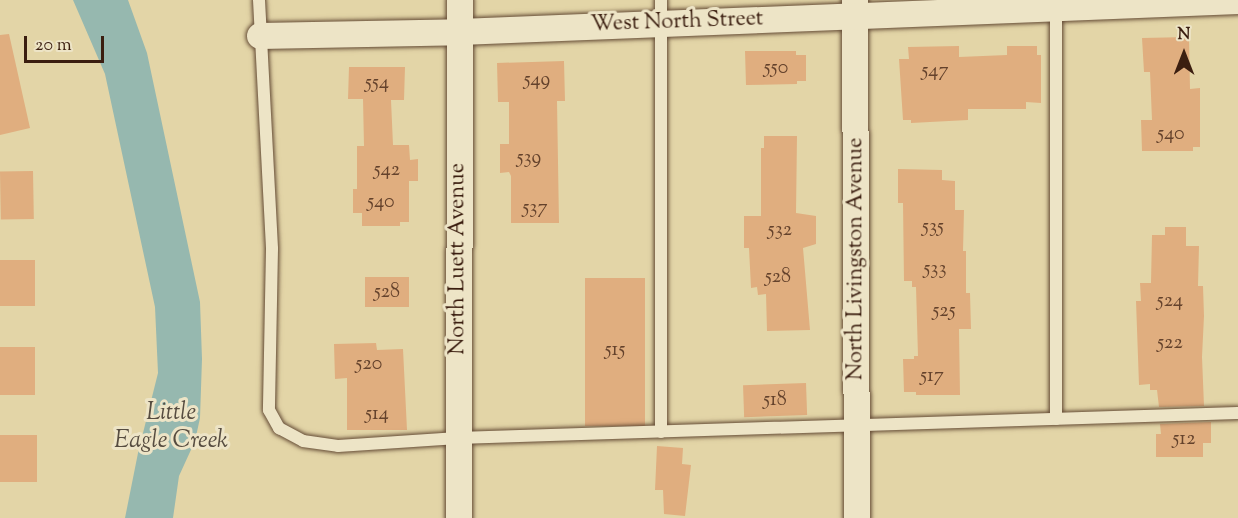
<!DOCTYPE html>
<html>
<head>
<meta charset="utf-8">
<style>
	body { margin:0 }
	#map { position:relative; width:1238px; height:518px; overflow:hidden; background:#e3d5a7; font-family:"Sorts Mill Goudy",serif }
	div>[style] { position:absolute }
	.water>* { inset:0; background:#96b8af }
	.building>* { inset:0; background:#e0ae7f; transform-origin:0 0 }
	.roads { filter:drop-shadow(0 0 2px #654c36) drop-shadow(0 0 2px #654c36) }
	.service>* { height:12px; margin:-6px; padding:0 6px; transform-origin:6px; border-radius:6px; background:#ede4c6 }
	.minor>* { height:26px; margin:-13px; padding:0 13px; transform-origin:13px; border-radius:13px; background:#ede4c6 }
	span { translate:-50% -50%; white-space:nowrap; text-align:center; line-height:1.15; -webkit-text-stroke:6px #ede4c6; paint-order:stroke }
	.number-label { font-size:20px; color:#64422c }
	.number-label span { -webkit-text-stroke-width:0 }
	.street-label { font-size:22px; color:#3b1e10 }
	.water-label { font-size:24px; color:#564c40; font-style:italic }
	.north { position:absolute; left:1154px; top:24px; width:60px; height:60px; -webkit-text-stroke:4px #ede4c6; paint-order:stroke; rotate:0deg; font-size:16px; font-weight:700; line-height:24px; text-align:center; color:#3b1e10 }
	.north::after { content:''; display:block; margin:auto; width:21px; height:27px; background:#3b1e10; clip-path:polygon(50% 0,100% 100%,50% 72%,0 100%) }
	.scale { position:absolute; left:24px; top:36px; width:80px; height:27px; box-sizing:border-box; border:3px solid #3b1e10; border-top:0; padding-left:8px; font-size:18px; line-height:21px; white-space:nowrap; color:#3b1e10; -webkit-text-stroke:4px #ede4c6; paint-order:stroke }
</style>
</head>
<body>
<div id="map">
	<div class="water">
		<i style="clip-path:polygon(73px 0,128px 0,147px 53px,200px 302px,202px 359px,200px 418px,195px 441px,179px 476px,173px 518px,125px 518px,138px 453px,158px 373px,155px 307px,105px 74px)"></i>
	</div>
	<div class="building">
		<i style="clip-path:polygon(9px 34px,30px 128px,0 135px,0 35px)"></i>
		<i style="clip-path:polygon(1189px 37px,1190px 89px,1200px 88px,1200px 147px,1193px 147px,1193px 151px,1142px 151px,1141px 120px,1152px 120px,1150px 72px,1144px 72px,1142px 38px)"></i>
		<i style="clip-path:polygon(959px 46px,959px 57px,1007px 55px,1007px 46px,1037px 46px,1037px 55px,1041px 55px,1041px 103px,1026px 102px,1026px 109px,968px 109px,968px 120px,911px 123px,911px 120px,903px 120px,899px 59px,909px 59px,908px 47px)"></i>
		<i style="clip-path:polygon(745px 51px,796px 51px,796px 55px,806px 55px,806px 81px,797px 81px,797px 84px,746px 85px)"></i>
		<i style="clip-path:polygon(564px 61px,565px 101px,557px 101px,559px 223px,511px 223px,511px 176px,509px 172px,500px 173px,500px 144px,509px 144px,509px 102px,498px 102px,497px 63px)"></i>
		<i style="clip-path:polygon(349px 67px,405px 67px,404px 100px,391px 100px,393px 145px,409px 145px,410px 160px,418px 159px,418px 181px,409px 181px,409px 222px,400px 222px,400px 226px,362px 226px,362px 213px,353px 213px,353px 189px,357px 189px,357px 146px,364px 146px,363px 99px,348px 99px)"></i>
		<i style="clip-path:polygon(764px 136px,797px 136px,796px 213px,816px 216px,816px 244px,803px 248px,810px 330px,767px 331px,766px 294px,758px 295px,757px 287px,751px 288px,749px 248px,744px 248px,744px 216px,761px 216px,761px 148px,764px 148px)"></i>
		<i style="clip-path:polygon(898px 169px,942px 170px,942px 180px,955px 181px,955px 210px,964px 210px,963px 251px,966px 251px,966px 293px,970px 293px,971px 329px,959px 329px,960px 395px,916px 395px,916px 392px,904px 392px,903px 359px,914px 359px,914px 356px,918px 356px,916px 287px,912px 287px,912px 281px,904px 281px,903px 203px,898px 203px)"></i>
		<i style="left:33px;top:171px;width:48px;height:33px;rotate:89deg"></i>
		<i style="clip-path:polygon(1165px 227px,1186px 227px,1186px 246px,1199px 246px,1198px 286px,1203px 286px,1204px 316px,1202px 357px,1204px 406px,1159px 407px,1157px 390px,1150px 390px,1150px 384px,1139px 385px,1136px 301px,1141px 301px,1140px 283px,1151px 283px,1152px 235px,1165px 235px)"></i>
		<i style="left:0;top:260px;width:35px;height:46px"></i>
		<i style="left:365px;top:277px;width:44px;height:30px"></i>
		<i style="left:585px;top:278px;width:60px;height:148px"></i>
		<i style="clip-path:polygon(376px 343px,377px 350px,403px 349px,407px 430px,347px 430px,347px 378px,335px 379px,334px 344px)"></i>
		<i style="left:0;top:347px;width:35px;height:48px"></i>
		<i style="left:806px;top:383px;width:32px;height:63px;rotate:88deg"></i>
		<i style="clip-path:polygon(1211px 422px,1211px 443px,1203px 443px,1203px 457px,1156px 457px,1156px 434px,1161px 434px,1160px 424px)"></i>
		<i style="left:0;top:435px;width:37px;height:47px"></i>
		<i style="clip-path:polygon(657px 446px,683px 448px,682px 464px,691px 465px,685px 516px,664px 514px,663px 490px,655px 490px)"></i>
	</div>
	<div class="roads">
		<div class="service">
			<i style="left:259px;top:0;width:249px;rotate:87deg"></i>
			<i style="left:272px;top:249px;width:161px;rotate:91.1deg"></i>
			<i style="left:269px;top:410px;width:21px;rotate:61deg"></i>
			<i style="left:279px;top:428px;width:27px;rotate:28deg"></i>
			<i style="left:303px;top:441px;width:35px;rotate:8deg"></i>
			<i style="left:338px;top:446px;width:120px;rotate:-3.8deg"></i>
			<i style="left:458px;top:438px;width:780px;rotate:-1.84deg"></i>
			<i style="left:661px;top:0;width:432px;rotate:90deg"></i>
			<i style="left:1056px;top:6px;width:413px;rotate:90deg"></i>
		</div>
		<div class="minor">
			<i style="left:855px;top:0;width:518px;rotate:89.78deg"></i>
			<i style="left:260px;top:36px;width:200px;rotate:-1.1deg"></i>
			<i style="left:460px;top:32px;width:779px;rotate:-2.28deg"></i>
			<i style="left:459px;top:518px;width:518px;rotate:-89.89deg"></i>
		</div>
	</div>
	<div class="number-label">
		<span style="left:776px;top:68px">550</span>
		<span style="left:935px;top:71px">547</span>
		<span style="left:537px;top:80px">549</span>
		<span style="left:377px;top:83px">554</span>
		<span style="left:1171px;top:134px">540</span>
		<span style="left:529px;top:158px">539</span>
		<span style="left:387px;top:170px">542</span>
		<span style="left:381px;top:202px">540</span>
		<span style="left:535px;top:208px">537</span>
		<span style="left:933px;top:227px">535</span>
		<span style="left:780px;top:230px">532</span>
		<span style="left:935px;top:269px">533</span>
		<span style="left:778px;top:277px">528</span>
		<span style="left:387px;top:292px">528</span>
		<span style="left:1170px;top:301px">524</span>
		<span style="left:944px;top:311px">525</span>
		<span style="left:1170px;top:343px">522</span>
		<span style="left:615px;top:350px">515</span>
		<span style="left:369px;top:364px">520</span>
		<span style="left:932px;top:376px">517</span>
		<span style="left:775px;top:400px">518</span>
		<span style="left:377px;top:414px">514</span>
		<span style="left:1184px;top:439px">512</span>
	</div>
	<div class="street-label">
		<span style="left:677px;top:23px;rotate:-2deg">West North Street</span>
		<span style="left:459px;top:259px;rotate:-90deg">North Luett Avenue</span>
		<span style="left:857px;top:259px;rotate:-90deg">North Livingston Avenue</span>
	</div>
	<div class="water-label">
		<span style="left:171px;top:428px">Little<br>Eagle Creek</span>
	</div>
	<div class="north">N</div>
	<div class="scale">20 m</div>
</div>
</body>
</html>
